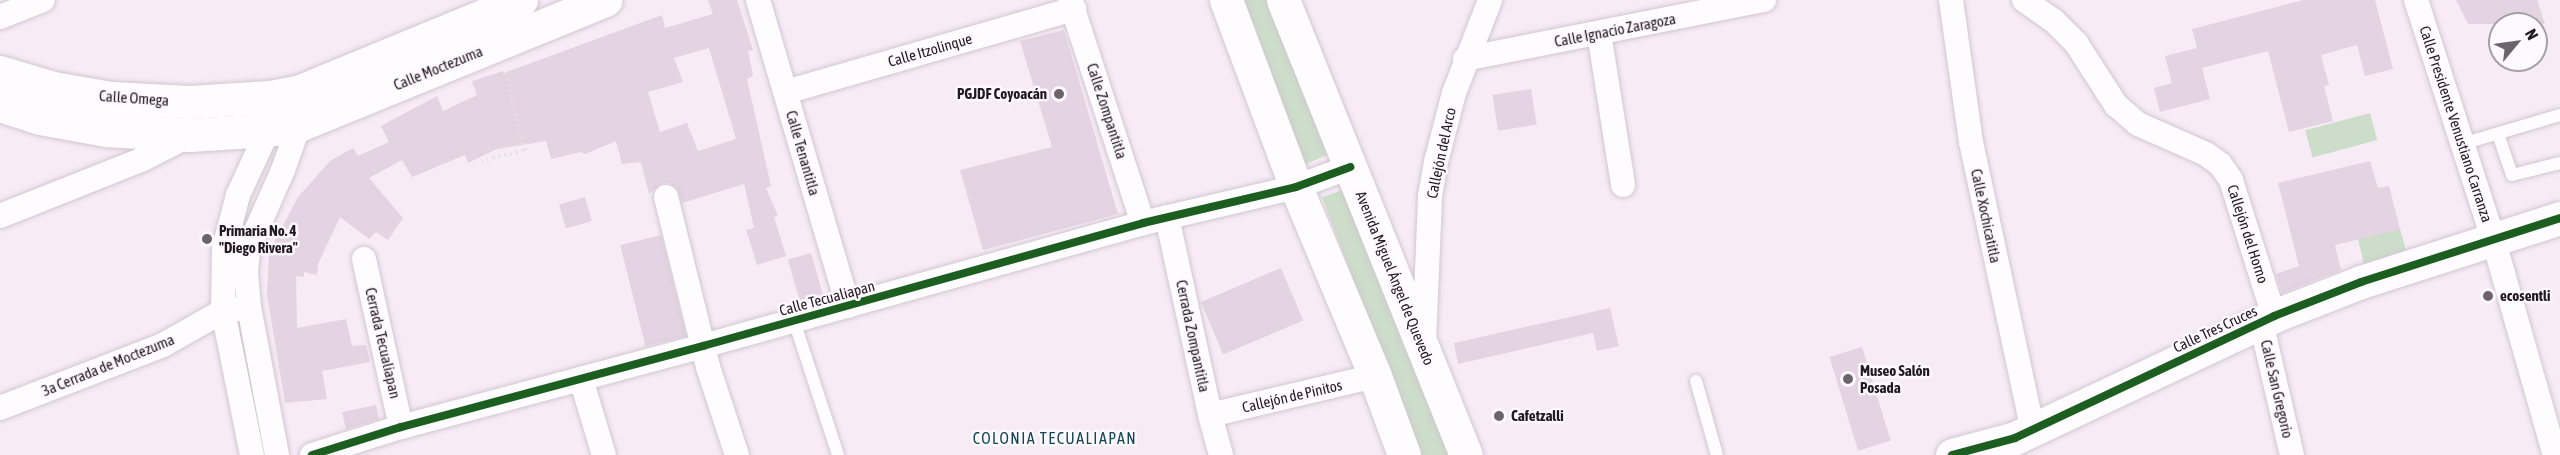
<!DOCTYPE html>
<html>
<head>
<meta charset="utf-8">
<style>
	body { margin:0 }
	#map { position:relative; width:2560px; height:455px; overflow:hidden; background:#f7ebf6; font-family:"Asap Condensed",sans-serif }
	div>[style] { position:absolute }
	.green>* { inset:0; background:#ccddc9; transform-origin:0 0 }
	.building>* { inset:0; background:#e4d3e3; transform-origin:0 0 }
	.path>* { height:4px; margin-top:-2px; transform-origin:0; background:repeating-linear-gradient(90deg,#e3dfe2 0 1.5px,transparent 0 6px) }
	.roads { filter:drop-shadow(0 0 2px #d1c7d0) drop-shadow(0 0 2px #d1c7d0) }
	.lane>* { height:12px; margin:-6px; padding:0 6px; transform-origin:6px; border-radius:6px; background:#fefcfe }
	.street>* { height:24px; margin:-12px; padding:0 12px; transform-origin:12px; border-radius:12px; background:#fefcfe }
	.secondary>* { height:33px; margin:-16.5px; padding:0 16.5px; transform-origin:16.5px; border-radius:16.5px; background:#fefcfe }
	.cycleway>* { height:8px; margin:-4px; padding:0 4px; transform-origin:4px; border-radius:4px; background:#1b5e20 }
	.dots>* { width:16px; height:16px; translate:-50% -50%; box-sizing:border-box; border:3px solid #fef9fe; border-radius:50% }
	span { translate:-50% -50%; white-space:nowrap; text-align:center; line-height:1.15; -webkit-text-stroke:5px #fef9fe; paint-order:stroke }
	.street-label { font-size:15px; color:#221a22 }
	.poi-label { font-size:15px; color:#221a22; font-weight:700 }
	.right { translate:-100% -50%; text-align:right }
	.left { translate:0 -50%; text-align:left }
	.neighbourhood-label { font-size:16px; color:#134657; letter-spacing:1.5px }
	.north { position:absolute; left:2488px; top:12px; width:60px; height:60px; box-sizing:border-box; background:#fef9fe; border:2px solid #a6a0a6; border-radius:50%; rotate:61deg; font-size:16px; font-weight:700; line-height:24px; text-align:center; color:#221a22 }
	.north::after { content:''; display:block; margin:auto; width:21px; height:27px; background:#6d636c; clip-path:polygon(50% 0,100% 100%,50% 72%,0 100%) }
</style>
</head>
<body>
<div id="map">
	<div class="green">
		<i style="clip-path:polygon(1240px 0,1270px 0,1332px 153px,1303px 165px)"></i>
		<i style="left:2370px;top:113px;width:28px;height:67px;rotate:75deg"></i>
		<i style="clip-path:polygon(1346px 189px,1453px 455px,1420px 455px,1322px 197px)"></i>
		<i style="clip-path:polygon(2400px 229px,2406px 250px,2364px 264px,2358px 239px)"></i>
	</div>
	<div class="building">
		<i style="clip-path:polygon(evenodd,708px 0,737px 0,753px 50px,748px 51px,753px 76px,747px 79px,771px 186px,766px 188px,778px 216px,774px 217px,786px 256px,757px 265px,746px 230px,754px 228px,744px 184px,682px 203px,677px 188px,669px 183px,662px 183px,649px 194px,641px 162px,622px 164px,616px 141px,585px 154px,581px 152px,551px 159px,546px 141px,497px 149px,468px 163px,465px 155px,412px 177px,402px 160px,369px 178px,403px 218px,388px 240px,376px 232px,369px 239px,340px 217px,318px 264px,317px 275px,304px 272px,304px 277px,296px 276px,297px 328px,346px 319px,352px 346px,366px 345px,370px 362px,322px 371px,327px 399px,285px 403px,267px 295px,269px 252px,298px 197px,330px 161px,353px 148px,358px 156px,389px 142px,381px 126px,437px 96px,443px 111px,477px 95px,472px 81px,503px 71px,504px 73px,662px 15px,665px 28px,713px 14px,708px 0,709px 48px,736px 139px,698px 151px,687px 123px,660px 132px,648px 92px,683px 82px,674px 58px,709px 48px)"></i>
		<i style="clip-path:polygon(2303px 0,2375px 0,2393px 69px,2365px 76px,2357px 45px,2321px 55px,2329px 85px,2324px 86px,2333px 121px,2289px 132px,2268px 51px,2202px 68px,2210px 99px,2160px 112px,2154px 88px,2172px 83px,2165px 56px,2197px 48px,2192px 29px)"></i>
		<i style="clip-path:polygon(2456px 0,2537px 0,2545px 24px,2468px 24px)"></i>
		<i style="clip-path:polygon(1064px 30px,1118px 214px,983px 250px,960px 170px,1052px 147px,1020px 41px)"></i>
		<i style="left:1531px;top:89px;width:36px;height:39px;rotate:81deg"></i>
		<i style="clip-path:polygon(2370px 161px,2378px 188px,2389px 186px,2400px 229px,2335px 245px,2341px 270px,2282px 293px,2276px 274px,2299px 266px,2278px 183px)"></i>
		<i style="left:585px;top:197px;width:25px;height:27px;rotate:74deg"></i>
		<i style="left:661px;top:235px;width:104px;height:42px;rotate:76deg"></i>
		<i style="left:811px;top:253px;width:45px;height:24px;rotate:74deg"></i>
		<i style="left:1281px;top:268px;width:57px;height:87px;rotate:67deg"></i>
		<i style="clip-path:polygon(1610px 308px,1619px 346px,1597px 351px,1593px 333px,1458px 364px,1454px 343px)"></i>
		<i style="left:1862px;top:347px;width:98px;height:34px;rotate:73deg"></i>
		<i style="clip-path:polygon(376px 405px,379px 419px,346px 429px,342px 412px)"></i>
	</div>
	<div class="path">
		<i style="left:481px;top:161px;width:45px;rotate:-14deg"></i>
		<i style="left:525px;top:150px;width:82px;rotate:-104deg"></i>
	</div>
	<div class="roads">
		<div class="lane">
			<i style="left:2498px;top:134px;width:43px;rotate:71.1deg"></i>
			<i style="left:2512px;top:175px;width:49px;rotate:-14deg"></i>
			<i style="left:2462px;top:144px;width:102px;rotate:-16.5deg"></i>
			<i style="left:794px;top:321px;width:141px;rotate:71.8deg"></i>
			<i style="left:1696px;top:381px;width:77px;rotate:74.2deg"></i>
		</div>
		<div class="street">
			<i style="left:758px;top:0;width:319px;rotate:73.6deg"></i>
			<i style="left:1070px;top:0;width:235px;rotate:71.9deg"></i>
			<i style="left:1951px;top:0;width:143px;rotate:82deg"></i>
			<i style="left:1971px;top:142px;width:295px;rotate:77.9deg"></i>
			<i style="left:2024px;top:0;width:35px;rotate:35deg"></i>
			<i style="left:2053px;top:20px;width:33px;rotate:45deg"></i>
			<i style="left:2076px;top:43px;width:74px;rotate:57.2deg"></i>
			<i style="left:2116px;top:105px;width:29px;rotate:41deg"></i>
			<i style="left:2138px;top:124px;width:74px;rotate:23.8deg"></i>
			<i style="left:2206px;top:154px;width:17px;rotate:36deg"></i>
			<i style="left:2220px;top:164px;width:19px;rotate:55deg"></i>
			<i style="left:2231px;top:180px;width:143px;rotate:72.5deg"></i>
			<i style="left:2416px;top:0;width:250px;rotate:72.1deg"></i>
			<i style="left:2493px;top:238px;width:226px;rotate:74.1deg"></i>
			<i style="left:0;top:17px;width:46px;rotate:-21.6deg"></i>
			<i style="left:1599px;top:33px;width:154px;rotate:81deg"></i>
			<i style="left:1465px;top:59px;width:305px;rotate:-11.2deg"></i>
			<i style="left:786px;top:92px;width:300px;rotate:-16.1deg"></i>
			<i style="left:666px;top:197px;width:175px;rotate:76.1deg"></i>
			<i style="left:708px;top:367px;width:93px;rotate:71.8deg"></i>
			<i style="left:0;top:216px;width:152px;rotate:-21.7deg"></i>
			<i style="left:141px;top:160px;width:55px;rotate:-27deg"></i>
			<i style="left:1167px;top:217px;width:203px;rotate:77.7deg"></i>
			<i style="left:1210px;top:415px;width:41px;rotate:74.6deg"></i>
			<i style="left:364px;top:259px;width:172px;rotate:77.6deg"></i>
			<i style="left:2261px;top:322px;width:137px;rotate:76.9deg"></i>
			<i style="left:1424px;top:342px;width:146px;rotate:-87.6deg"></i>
			<i style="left:1430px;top:196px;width:35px;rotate:-80deg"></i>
			<i style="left:1436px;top:162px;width:71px;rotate:-75.4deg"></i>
			<i style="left:1454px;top:93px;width:100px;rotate:-68.8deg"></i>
			<i style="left:581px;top:379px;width:79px;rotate:73.2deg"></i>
			<i style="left:0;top:408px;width:175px;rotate:-21.1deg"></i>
			<i style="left:163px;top:345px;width:69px;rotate:-29.5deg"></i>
			<i style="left:223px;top:311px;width:15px;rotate:-8deg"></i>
			<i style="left:1210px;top:415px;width:170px;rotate:-13.3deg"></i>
			<i style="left:252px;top:455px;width:147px;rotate:-101.4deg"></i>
			<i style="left:223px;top:311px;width:63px;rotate:-89.1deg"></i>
			<i style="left:224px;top:248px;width:55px;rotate:-75.2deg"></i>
			<i style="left:238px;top:195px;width:72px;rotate:-65.2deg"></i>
			<i style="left:268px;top:130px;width:13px;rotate:-86deg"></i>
			<i style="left:277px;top:455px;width:151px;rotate:-100.7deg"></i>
			<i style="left:249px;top:307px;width:34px;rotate:-95deg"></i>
			<i style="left:246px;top:273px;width:24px;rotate:-85deg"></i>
			<i style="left:248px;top:249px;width:86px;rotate:-66.1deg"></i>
			<i style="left:283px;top:170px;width:48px;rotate:-70.4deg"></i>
			<i style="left:299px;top:125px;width:12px;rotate:-90deg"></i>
			<i style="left:312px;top:455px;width:93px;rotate:-17.5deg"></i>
			<i style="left:401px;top:427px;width:313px;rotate:-15deg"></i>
			<i style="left:703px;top:346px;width:457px;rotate:-15.6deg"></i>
			<i style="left:1143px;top:223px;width:157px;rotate:-13.2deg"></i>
			<i style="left:1296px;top:187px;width:58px;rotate:-20.3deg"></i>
		</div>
		<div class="secondary">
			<i style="left:1226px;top:0;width:200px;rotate:69.5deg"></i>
			<i style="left:1296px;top:187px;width:205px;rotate:67.3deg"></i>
			<i style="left:1375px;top:376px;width:84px;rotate:69.8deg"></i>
			<i style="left:1283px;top:0;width:490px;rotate:68.1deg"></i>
			<i style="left:0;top:72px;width:55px;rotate:16.8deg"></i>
			<i style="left:53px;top:88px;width:59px;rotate:9.8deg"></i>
			<i style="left:111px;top:98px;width:78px;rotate:2.9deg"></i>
			<i style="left:189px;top:102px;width:81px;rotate:-3.5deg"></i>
			<i style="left:270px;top:97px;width:31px;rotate:-11deg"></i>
			<i style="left:300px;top:91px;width:239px;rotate:-22.4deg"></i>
			<i style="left:0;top:105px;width:42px;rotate:18deg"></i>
			<i style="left:40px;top:118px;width:67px;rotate:10.3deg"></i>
			<i style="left:106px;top:130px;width:84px;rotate:3.4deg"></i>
			<i style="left:190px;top:135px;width:78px;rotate:-3.7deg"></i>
			<i style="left:268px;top:130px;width:31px;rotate:-9deg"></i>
			<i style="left:299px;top:125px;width:331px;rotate:-22.2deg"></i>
			<i style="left:1952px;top:455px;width:65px;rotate:-15.1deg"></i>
			<i style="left:2015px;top:438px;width:286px;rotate:-25.2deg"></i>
			<i style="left:2274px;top:316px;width:93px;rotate:-21.3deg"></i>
			<i style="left:2361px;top:282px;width:209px;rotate:-17.8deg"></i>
		</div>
	</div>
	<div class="cycleway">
		<i style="left:312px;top:455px;width:93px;rotate:-17.5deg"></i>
		<i style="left:401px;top:427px;width:313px;rotate:-15deg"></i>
		<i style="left:703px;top:346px;width:457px;rotate:-15.6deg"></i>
		<i style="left:1143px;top:223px;width:157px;rotate:-13.2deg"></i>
		<i style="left:1296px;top:187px;width:58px;rotate:-20.3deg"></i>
		<i style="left:1952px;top:455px;width:65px;rotate:-15.1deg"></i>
		<i style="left:2015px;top:438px;width:286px;rotate:-25.2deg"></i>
		<i style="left:2274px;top:316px;width:93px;rotate:-21.3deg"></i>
		<i style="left:2361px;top:282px;width:209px;rotate:-17.8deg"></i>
	</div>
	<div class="dots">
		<i style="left:1059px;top:94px;background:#6d636c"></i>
		<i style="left:207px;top:239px;background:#6d636c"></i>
		<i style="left:2488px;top:296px;background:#6d636c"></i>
		<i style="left:1848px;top:379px;background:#6d636c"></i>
		<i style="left:1499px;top:416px;background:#6d636c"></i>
	</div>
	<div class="street-label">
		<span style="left:1615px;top:30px;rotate:-11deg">Calle Ignacio Zaragoza</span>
		<span style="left:930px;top:50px;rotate:-16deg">Calle Itzolinque</span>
		<span style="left:438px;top:68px;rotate:-22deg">Calle Moctezuma</span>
		<span style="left:134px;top:98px;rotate:4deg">Calle Omega</span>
		<span style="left:1107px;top:111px;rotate:72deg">Calle Zompantitla</span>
		<span style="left:2456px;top:124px;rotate:72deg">Calle Presidente Venustiano Carranza</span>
		<span style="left:803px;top:153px;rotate:74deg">Calle Tenantitla</span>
		<span style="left:1441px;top:153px;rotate:-78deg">Callejón del Arco</span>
		<span style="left:1986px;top:216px;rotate:78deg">Calle Xochicatitla</span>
		<span style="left:2248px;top:234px;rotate:72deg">Callejón del Horno</span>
		<span style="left:1395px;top:278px;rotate:68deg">Avenida Miguel Ángel de Quevedo</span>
		<span style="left:827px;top:298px;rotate:-15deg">Calle Tecualiapan</span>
		<span style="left:2215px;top:329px;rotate:-25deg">Calle Tres Cruces</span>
		<span style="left:1193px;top:336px;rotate:78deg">Cerrada Zompantitla</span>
		<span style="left:383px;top:343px;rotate:77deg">Cerrada Tecualiapan</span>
		<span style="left:108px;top:365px;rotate:-22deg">3a Cerrada de Moctezuma</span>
		<span style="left:2277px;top:389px;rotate:77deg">Calle San Gregorio</span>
		<span style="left:1292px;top:396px;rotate:-13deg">Callejón de Pinitos</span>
	</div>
	<div class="poi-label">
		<span class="right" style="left:1047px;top:94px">PGJDF Coyoacán</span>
		<span class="left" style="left:219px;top:239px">Primaria No. 4<br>"Diego Rivera"</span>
		<span class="left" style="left:2500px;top:296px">ecosentli</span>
		<span class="left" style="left:1860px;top:379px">Museo Salón<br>Posada</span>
		<span class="left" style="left:1511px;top:416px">Cafetzalli</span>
	</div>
	<div class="neighbourhood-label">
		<span style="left:1055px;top:438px">COLONIA TECUALIAPAN</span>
	</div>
	<div class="north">N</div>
</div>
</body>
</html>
